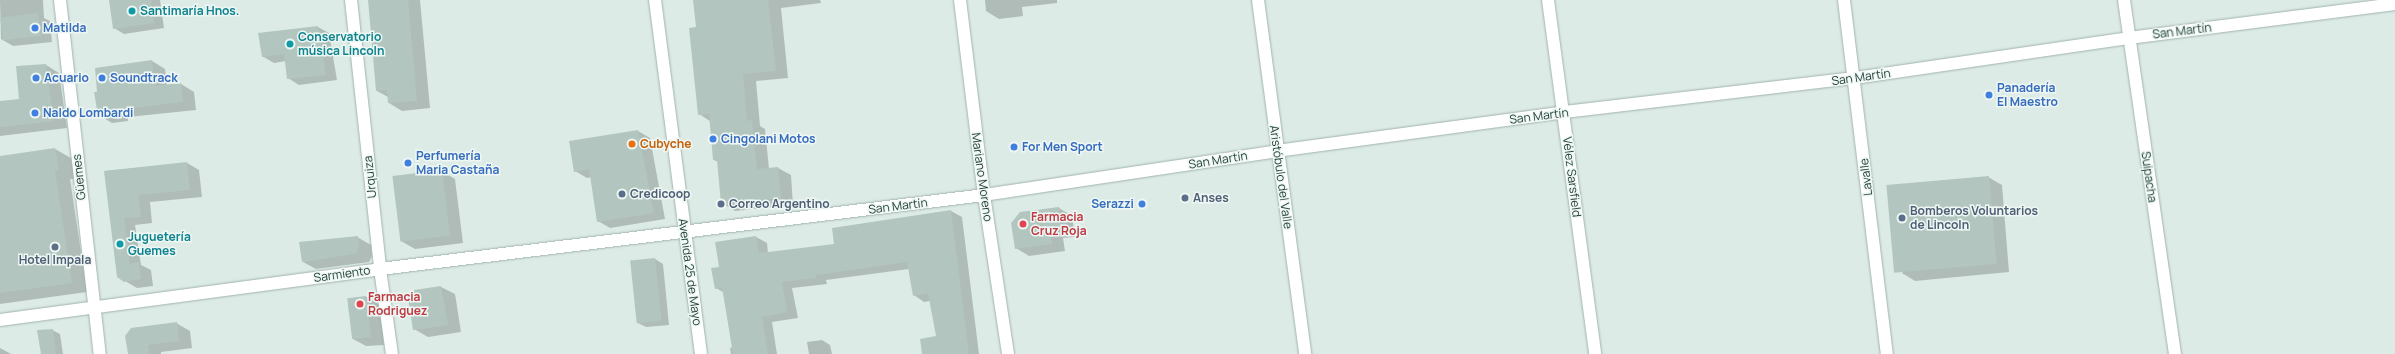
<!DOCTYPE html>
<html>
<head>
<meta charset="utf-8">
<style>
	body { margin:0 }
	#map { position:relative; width:2395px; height:354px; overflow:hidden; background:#ddebe6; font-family:Manrope,sans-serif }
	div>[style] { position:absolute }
	.shadow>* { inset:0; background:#0003 }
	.building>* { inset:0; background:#b2c6bf; transform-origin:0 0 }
	.roads { filter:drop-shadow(0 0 1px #a0b3ae) drop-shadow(0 0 1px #a0b3ae) }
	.street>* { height:12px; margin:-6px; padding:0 6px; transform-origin:6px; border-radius:6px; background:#fff }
	.secondary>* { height:12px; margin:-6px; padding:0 6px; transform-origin:6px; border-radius:6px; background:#fff }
	.dots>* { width:11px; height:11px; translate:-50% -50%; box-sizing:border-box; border:2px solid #eef7f3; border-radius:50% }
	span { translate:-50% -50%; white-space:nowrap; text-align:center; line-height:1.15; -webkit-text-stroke:3px #eef7f3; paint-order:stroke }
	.culture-label { font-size:12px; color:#0d838f; font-weight:700 }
	.left { translate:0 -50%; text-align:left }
	.shop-label { font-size:12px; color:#366cbe; font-weight:700 }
	.right { translate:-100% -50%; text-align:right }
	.street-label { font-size:12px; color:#1e3b36 }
	.food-label { font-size:12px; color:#c56008; font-weight:700 }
	.service-label { font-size:12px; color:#4e5e75; font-weight:700 }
	.health-label { font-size:12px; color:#be3a42; font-weight:700 }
</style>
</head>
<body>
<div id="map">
	<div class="shadow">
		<i style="clip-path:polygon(0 0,43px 0,44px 18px,50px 21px,52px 42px,13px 46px,1px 39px)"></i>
		<i style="clip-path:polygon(110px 0,160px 0,164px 28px,124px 34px,114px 28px)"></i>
		<i style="clip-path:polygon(369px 0,420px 0,430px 108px,402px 111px,389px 103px,388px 97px,377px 91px)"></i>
		<i style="clip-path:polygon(694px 0,820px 0,821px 3px,781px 8px,788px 78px,756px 81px,760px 126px,765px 129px,769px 169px,778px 168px,791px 175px,793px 205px,735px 211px,722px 203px,718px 162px,714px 160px,710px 121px,699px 114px,697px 28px)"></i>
		<i style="clip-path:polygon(985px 0,1057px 0,1057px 3px,1022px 7px,1023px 16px,999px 19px,986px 11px)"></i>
		<i style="clip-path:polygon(318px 27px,329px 33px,337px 80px,299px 85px,288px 78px,286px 61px,274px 63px,262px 56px)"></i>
		<i style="clip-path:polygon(152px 61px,165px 69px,167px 85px,181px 84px,194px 92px,196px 110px,128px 117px,128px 121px,112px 123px,99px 115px)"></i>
		<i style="clip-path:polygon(46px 65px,59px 73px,67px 128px,0 136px,0 102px,20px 100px)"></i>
		<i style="clip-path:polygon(638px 131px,650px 138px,665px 219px,610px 228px,598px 221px,591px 177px,587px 178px,575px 171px,571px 142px)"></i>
		<i style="clip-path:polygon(55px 149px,71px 158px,74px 179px,70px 179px,87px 292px,0 304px,0 157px)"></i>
		<i style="clip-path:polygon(187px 163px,199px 170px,202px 197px,150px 202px,152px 223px,135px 225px,141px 265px,151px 270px,153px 286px,137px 288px,125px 281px,105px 171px)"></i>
		<i style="clip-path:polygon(442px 171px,455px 179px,463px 243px,415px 249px,401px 241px)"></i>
		<i style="clip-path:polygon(1988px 177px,2002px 185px,2009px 272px,1915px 281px,1902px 273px)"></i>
		<i style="clip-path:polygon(1059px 208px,1072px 216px,1075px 237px,1063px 238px,1065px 251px,1029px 256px,1016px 248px)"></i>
		<i style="clip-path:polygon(951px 211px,962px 217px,979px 354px,923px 354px,937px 336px,930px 301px,924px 302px,914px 295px,909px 269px,826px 280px,827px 284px,792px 288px,798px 318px,772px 322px,777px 354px,731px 354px,730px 348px,733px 347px,723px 292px,716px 288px,720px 268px,756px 237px,767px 243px,768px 253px,835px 245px)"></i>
		<i style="clip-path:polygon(357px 237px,371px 245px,372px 256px,369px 262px,316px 269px,303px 262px)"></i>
		<i style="clip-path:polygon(655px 259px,663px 264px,669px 325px,646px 327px,638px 323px)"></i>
		<i style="clip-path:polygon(441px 287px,455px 294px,461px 332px,428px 337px,414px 329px,415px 291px)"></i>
		<i style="clip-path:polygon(366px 297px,380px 305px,384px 345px,366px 346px,353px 339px,348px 299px)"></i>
		<i style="clip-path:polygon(176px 323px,190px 331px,192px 348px,161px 352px,161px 354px,128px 354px)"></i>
		<i style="clip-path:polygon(52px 330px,60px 334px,63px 354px,69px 354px,42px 354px)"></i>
		<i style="clip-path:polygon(822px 340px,830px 345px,832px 354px,809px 354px,807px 342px)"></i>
		<i style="clip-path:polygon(0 348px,11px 354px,0 354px)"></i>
	</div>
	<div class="building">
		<i style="clip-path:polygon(109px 0,151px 0,154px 23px,113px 29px)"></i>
		<i style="clip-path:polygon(368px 0,408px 0,417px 101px,388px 103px,387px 90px,376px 91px)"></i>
		<i style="clip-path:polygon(693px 0,768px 0,776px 71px,743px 74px,747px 121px,752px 120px,757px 169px,778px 167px,781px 198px,721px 204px,717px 160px,713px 160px,709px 114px,698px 115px,689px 28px,696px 27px)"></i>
		<i style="left:38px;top:13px;width:23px;height:38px;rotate:83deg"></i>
		<i style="clip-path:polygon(318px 26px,326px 75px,287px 79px,284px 54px,262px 57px,258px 33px)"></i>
		<i style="clip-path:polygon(152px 60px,155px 86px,181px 83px,183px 102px,115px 110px,115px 114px,98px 116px,94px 92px,97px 92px,95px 68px)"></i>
		<i style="clip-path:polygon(46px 64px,54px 121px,0 127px,0 101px,19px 99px,16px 66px)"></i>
		<i style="clip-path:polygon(638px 130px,654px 213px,597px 222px,589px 169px,574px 172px,569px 141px)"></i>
		<i style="clip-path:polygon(55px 148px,59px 170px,55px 171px,72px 283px,0 293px,0 156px)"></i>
		<i style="clip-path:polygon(187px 162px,190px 190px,138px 195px,141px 217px,124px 218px,130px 264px,139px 262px,141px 279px,124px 282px,117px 277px,104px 171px)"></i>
		<i style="left:442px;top:170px;width:66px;height:50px;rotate:83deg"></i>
		<i style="left:1989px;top:176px;width:88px;height:103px;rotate:85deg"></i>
		<i style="clip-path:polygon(1059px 207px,1062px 229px,1050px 231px,1052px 244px,1015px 249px,1011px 223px,1020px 212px)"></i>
		<i style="clip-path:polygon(951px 210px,969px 354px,922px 354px,920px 339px,936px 336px,928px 293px,913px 296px,907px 262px,816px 275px,816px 278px,782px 282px,787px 312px,762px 317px,768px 354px,733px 354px,722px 287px,715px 289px,711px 268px,719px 267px,715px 242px,756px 236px,759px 253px,834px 244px,832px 228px)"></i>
		<i style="clip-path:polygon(358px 236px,359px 248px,355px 254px,302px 262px,299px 242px)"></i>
		<i style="left:655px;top:258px;width:63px;height:25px;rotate:84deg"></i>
		<i style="clip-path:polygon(441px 286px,448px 325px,413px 330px,408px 298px,414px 290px)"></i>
		<i style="left:366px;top:296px;width:41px;height:19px;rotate:83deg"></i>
		<i style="clip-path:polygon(177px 322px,179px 341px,148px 345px,149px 354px,128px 354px,125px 336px,131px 328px)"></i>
		<i style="clip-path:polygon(53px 329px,56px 354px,41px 354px,37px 330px)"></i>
	</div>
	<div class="roads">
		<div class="street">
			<i style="left:60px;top:0;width:356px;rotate:83.6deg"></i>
			<i style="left:351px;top:0;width:271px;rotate:83.8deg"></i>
			<i style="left:380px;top:269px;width:86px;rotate:82deg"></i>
			<i style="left:960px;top:0;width:196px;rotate:83deg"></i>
			<i style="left:984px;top:195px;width:161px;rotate:81.4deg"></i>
			<i style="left:1258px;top:0;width:357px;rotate:82.4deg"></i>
			<i style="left:1548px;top:0;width:357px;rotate:82.4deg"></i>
			<i style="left:1844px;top:0;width:357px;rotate:83.1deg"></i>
			<i style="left:2124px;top:0;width:358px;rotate:81.8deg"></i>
			<i style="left:0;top:320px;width:383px;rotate:-7.6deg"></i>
			<i style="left:380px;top:269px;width:609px;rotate:-6.98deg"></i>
			<i style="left:984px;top:195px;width:296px;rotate:-8.5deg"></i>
			<i style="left:1277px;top:151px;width:290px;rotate:-7.7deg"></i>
			<i style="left:1564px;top:112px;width:293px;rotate:-6.7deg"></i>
			<i style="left:1855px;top:78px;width:277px;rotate:-8.3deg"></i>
			<i style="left:2129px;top:38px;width:268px;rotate:-7.3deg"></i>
		</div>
		<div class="secondary">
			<i style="left:655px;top:0;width:357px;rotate:82.6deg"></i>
		</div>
	</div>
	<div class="dots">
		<i style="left:132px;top:11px;background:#0f9aa8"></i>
		<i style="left:35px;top:28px;background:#3f7fe0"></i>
		<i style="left:290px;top:44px;background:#0f9aa8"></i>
		<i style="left:36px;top:78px;background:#3f7fe0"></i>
		<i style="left:102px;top:78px;background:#3f7fe0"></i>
		<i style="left:1989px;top:95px;background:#3f7fe0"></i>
		<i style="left:35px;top:113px;background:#3f7fe0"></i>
		<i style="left:713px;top:139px;background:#3f7fe0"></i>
		<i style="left:632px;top:144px;background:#e8710a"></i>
		<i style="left:1014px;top:147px;background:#3f7fe0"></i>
		<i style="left:408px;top:163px;background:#3f7fe0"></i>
		<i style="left:622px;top:194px;background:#5c6f8a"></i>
		<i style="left:1185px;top:198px;background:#5c6f8a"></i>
		<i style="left:721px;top:204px;background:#5c6f8a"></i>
		<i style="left:1142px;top:204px;background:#3f7fe0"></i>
		<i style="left:1902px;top:218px;background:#5c6f8a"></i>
		<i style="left:1023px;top:224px;background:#e0444e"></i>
		<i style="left:120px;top:244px;background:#0f9aa8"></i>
		<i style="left:55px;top:247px;background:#5c6f8a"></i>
		<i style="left:360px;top:304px;background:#e0444e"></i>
	</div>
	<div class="culture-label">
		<span class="left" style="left:140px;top:11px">Santimaría Hnos.</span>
		<span class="left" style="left:298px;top:44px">Conservatorio<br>música Lincoln</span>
		<span class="left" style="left:128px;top:244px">Juguetería<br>Guemes</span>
	</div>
	<div class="shop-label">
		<span class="left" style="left:43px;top:28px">Matilda</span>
		<span class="left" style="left:44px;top:78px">Acuario</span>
		<span class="left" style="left:110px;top:78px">Soundtrack</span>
		<span class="left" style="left:1997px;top:95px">Panadería<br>El Maestro</span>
		<span class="left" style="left:43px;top:113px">Naldo Lombardi</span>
		<span class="left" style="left:721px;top:139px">Cingolani Motos</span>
		<span class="left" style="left:1022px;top:147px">For Men Sport</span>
		<span class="left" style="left:416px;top:163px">Perfumería<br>Maria Castaña</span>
		<span class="right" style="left:1134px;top:204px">Serazzi</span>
	</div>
	<div class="street-label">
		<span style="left:2182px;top:31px;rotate:-7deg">San Martín</span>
		<span style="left:1861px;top:77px;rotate:-8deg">San Martín</span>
		<span style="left:1539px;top:116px;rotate:-7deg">San Martín</span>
		<span style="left:1218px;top:160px;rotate:-9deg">San Martín</span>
		<span style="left:79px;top:177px;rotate:-96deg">Güemes</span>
		<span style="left:370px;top:177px;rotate:-96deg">Urquiza</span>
		<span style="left:982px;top:177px;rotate:82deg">Mariano Moreno</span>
		<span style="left:1281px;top:177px;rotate:82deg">Aristóbulo del Valle</span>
		<span style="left:1572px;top:177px;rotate:83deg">Vélez Sarsfield</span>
		<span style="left:1866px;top:177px;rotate:-97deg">Lavalle</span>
		<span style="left:2149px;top:177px;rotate:82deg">Suipacha</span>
		<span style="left:898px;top:206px;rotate:-7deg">San Martín</span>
		<span style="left:690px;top:272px;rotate:82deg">Avenida 25 de Mayo</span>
		<span style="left:342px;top:274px;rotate:-8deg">Sarmiento</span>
	</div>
	<div class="food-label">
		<span class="left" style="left:640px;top:144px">Cubyche</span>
	</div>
	<div class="service-label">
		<span class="left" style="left:630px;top:194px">Credicoop</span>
		<span class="left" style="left:1193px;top:198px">Anses</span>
		<span class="left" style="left:729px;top:204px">Correo Argentino</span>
		<span class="left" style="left:1910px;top:218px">Bomberos Voluntarios<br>de Lincoln</span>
		<span style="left:55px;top:260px">Hotel Impala</span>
	</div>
	<div class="health-label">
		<span class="left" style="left:1031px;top:224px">Farmacia<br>Cruz Roja</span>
		<span class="left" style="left:368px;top:304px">Farmacia<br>Rodriguez</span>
	</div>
</div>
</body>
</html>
